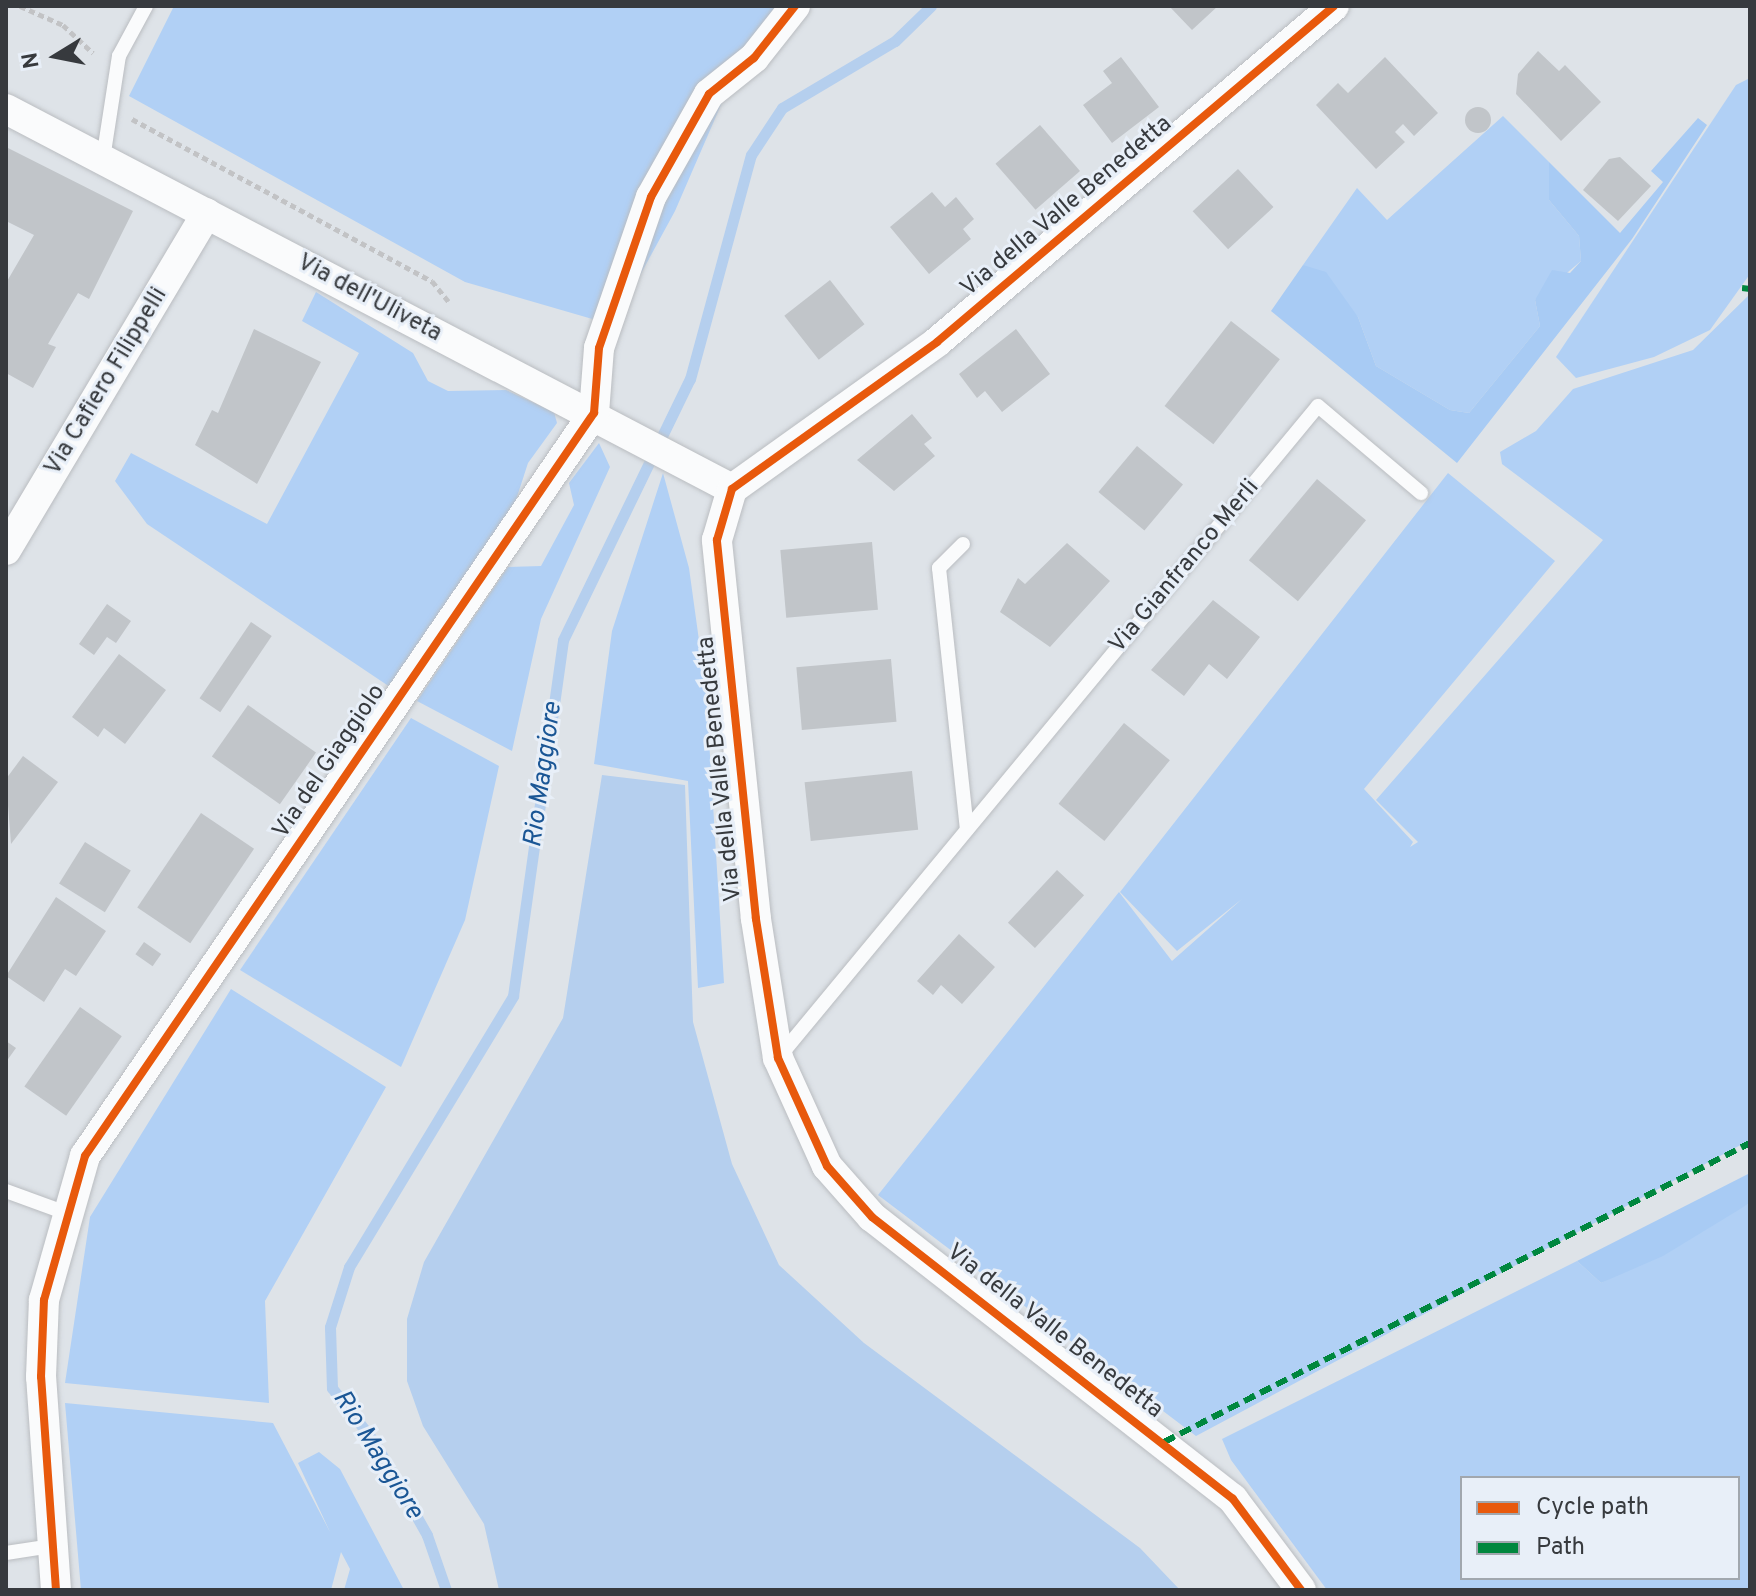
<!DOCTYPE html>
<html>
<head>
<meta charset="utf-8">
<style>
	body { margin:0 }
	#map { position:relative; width:1756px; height:1596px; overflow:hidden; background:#dee3e8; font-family:Overpass,sans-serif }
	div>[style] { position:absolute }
	.green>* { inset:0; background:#b1d0f5 }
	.forest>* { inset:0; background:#a8cbf4 }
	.water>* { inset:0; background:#b5cfee }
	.stream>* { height:11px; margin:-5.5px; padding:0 5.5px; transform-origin:5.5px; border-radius:5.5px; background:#b5cfee }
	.building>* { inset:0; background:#c1c5c9; transform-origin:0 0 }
	.round { border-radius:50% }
	.path>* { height:5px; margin-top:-2.5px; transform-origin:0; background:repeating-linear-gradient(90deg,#c2c3c5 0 6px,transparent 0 10px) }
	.roads { filter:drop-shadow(0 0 2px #babdc1) drop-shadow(0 0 2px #babdc1) }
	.lane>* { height:14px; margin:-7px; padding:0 7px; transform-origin:7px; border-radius:7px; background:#fafbfc }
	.street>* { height:30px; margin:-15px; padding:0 15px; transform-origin:15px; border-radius:15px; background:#fafbfc }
	.quiet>* { height:6px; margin-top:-3px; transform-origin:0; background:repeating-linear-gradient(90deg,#00873e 0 12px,transparent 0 18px) }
	.cycleway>* { height:8px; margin:-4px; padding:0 4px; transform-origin:4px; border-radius:4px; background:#e8590c }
	span { translate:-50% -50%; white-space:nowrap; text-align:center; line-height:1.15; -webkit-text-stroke:6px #e8eff8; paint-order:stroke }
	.street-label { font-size:24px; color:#373a3e }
	.water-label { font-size:26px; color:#1a5695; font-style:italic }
	.frame { position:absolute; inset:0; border:8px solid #373a3e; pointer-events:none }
	.legend { position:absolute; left:1460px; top:1476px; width:280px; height:104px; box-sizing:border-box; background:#e8eff8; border:2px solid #a1a7ae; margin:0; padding:10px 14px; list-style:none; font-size:24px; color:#373a3e }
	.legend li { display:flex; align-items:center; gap:16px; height:40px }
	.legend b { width:40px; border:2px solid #a1a7ae }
	.north { position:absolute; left:16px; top:16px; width:80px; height:80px; -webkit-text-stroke:6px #e8eff8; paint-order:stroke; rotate:260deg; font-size:22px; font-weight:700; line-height:32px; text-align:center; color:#373a3e }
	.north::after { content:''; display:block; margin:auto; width:28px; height:36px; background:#373a3e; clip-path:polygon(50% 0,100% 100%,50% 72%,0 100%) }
</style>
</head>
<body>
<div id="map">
	<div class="green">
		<i style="clip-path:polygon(174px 6px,787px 6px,727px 91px,675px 211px,613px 325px,465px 282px,129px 96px)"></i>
		<i style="clip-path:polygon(1750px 78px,1750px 274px,1710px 330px,1654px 357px,1576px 378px,1556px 357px,1736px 85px)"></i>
		<i style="clip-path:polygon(1503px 116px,1549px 162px,1549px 200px,1579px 236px,1581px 261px,1535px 300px,1540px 326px,1469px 413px,1450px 410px,1376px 366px,1358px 317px,1303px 265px,1357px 188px,1387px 220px)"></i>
		<i style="clip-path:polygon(316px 292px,413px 353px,428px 381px,448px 391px,506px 390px,554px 412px,557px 423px,528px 463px,516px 500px,393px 689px,147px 524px,115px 481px,131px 453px,267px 524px,359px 353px,302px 321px)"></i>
		<i style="clip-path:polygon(1750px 294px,1750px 1140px,1196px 1436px,878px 1195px,1119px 892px,1172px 961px,1242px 899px,1177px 951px,1120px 892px,1448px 473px,1555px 561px,1364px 789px,1413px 842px,1410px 847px,1418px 842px,1376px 800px,1603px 540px,1502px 464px,1500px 452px,1536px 431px,1573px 389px,1693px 350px)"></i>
		<i style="clip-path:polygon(599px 443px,610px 467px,541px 619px,512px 751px,417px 701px,508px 567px,541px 566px,574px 505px,569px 483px)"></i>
		<i style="clip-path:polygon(663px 473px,689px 568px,706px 691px,724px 983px,698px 988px,688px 781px,594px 764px,612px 631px)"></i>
		<i style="clip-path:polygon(411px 718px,499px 766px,465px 920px,401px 1067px,240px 970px)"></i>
		<i style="clip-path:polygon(231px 989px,386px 1087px,265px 1301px,269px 1403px,65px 1383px,90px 1217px)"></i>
		<i style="clip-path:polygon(evenodd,1750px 1203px,1750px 1590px,1327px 1590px,1231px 1460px,1222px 1439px,1577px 1261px,1601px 1283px,1750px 1203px,1462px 1478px,1738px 1478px,1738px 1578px,1462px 1578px,1462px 1478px)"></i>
		<i style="clip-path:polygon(65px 1403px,273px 1423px,330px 1532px,298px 1463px,319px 1452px,340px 1469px,404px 1590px,344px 1590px,350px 1569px,341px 1552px,331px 1590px,81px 1590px)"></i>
	</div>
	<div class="forest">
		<i style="clip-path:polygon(1698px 118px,1707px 125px,1632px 239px,1457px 463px,1271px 311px,1303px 265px,1326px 272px,1358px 317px,1376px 366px,1450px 410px,1469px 413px,1540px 326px,1535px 300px,1552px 270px,1570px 273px,1581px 261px,1579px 236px,1549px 200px,1549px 162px,1620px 233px,1663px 182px,1651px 171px)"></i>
		<i style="clip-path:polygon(1750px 1173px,1750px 1203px,1663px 1256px,1601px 1283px,1577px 1261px)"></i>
	</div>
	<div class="water">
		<i style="clip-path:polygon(602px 775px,685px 785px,693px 1022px,732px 1164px,779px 1265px,864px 1343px,1140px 1548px,1180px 1590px,499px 1590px,484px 1524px,423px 1426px,407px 1381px,407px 1319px,424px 1262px,563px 1018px)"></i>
	</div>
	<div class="stream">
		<i style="left:446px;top:1590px;width:58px;rotate:-109.1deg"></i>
		<i style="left:427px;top:1535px;width:106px;rotate:-119.5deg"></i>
		<i style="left:375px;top:1443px;width:70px;rotate:-128deg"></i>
		<i style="left:332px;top:1388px;width:61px;rotate:-91.9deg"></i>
		<i style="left:330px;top:1327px;width:63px;rotate:-72.4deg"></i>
		<i style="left:349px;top:1267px;width:317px;rotate:-58.8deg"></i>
		<i style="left:513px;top:996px;width:359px;rotate:-82deg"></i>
		<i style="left:563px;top:640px;width:290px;rotate:-64.1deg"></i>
		<i style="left:690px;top:379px;width:232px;rotate:-74.8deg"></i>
		<i style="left:751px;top:155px;width:56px;rotate:-56.6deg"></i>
		<i style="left:782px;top:108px;width:131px;rotate:-30.7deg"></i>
		<i style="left:895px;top:41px;width:50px;rotate:-44.2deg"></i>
	</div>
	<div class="building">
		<i style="clip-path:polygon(1169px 6px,1218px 6px,1192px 30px)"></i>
		<i style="clip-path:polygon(1538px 51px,1559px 71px,1565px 65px,1601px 102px,1561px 141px,1516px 94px,1518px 74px)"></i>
		<i style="clip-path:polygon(1121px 57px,1159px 107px,1112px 143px,1083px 105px,1112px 83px,1103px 71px)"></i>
		<i style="clip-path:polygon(1385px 57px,1438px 113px,1414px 136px,1403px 124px,1395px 132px,1405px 142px,1376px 169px,1316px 105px,1338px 83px,1348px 93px)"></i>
		<i class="round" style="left:1465px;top:107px;width:26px;height:26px"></i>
		<i style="left:1040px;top:125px;width:61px;height:59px;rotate:49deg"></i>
		<i style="clip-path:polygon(6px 147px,133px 211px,89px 299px,78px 293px,48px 344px,56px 347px,33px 388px,6px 373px,6px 283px,34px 235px,6px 221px)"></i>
		<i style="clip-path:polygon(1620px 157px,1651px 186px,1618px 221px,1583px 190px,1609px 159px)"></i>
		<i style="left:1238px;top:169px;width:52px;height:62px;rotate:47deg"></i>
		<i style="clip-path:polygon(932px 192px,945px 207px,956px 197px,974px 219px,963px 229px,971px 239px,929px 274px,890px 227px)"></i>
		<i style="left:830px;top:280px;width:56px;height:58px;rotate:52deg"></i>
		<i style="left:1231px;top:321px;width:62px;height:108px;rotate:38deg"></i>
		<i style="clip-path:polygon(254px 329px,321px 362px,257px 484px,195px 445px,212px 410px,218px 413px)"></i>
		<i style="clip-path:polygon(1016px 329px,1050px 374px,1002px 412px,985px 391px,977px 398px,959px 374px)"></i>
		<i style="clip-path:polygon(912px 414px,932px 438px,924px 444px,935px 456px,894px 491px,857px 460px)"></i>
		<i style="left:1137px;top:446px;width:60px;height:60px;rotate:40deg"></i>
		<i style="left:1317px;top:479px;width:64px;height:106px;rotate:40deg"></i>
		<i style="left:872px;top:542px;width:68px;height:92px;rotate:85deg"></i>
		<i style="clip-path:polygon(1067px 543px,1110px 581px,1050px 647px,1000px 612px,1018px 578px,1025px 584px)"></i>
		<i style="clip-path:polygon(1213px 600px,1260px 637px,1227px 679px,1209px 664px,1184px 696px,1151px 670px)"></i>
		<i style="clip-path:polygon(107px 604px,131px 621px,116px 643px,107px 637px,94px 655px,79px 644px)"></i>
		<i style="left:251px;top:622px;width:25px;height:92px;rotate:34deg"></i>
		<i style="clip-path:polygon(119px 654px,166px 690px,125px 744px,104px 728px,98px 737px,72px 717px)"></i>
		<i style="left:891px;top:659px;width:63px;height:95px;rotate:85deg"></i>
		<i style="left:248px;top:705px;width:83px;height:63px;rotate:35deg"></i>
		<i style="left:1124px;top:723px;width:59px;height:104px;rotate:39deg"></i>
		<i style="clip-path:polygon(23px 756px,58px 782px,11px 844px,6px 779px)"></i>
		<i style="left:912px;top:771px;width:59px;height:108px;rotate:84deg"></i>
		<i style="left:201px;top:813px;width:64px;height:114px;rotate:34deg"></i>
		<i style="left:85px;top:842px;width:54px;height:49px;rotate:32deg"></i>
		<i style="left:1057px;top:870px;width:37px;height:72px;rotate:43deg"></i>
		<i style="clip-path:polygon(56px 897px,106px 931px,76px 976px,65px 969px,44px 1002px,6px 976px)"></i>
		<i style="clip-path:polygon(959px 934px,995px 967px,962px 1004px,941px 985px,933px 995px,917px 981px)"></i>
		<i style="left:144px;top:942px;width:21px;height:15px;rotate:35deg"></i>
		<i style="left:80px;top:1007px;width:51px;height:97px;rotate:35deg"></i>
		<i style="clip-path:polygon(6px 1041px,16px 1048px,6px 1062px)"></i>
	</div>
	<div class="path">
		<i style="left:20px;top:6px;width:47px;rotate:23.8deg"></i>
		<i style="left:63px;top:25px;width:41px;rotate:43deg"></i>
		<i style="left:132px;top:119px;width:341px;rotate:28.4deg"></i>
		<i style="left:432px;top:281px;width:26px;rotate:51deg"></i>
	</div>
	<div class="roads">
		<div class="lane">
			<i style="left:103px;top:159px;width:104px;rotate:-81.2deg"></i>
			<i style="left:119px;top:56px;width:57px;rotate:-61.6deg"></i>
			<i style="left:963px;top:544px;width:34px;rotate:135deg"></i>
			<i style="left:939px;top:568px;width:263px;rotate:83.9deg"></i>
			<i style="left:779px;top:1057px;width:845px;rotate:-50.38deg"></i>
			<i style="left:1318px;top:406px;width:135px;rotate:40.2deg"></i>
			<i style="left:6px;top:1191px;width:64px;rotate:20.1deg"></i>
			<i style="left:6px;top:1553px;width:47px;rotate:-8.7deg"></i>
		</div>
		<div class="street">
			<i style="left:6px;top:109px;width:819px;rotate:27.63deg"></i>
			<i style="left:6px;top:550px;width:392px;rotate:-59.2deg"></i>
			<i style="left:56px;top:1590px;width:214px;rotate:-94deg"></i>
			<i style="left:41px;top:1377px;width:77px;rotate:-87.8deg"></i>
			<i style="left:44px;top:1300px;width:150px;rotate:-74.1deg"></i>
			<i style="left:85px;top:1156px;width:901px;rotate:-55.59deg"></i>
			<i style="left:594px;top:413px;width:65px;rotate:-85.6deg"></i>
			<i style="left:599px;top:348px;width:160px;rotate:-71deg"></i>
			<i style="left:651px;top:197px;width:118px;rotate:-60.6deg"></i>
			<i style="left:709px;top:94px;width:58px;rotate:-38.7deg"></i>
			<i style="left:754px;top:58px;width:66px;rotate:-51.7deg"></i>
			<i style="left:1301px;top:1590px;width:114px;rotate:-126.8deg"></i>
			<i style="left:1233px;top:1499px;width:458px;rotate:-142deg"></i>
			<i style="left:872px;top:1217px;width:68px;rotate:-131.4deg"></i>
			<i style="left:827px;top:1166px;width:119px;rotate:-114.4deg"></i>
			<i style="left:778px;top:1058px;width:141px;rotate:-99deg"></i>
			<i style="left:756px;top:919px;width:381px;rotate:-95.9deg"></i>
			<i style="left:717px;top:540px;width:53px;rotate:-73.6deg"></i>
			<i style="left:732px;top:489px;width:252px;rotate:-35.6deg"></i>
			<i style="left:937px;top:342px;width:520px;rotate:-40.24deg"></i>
		</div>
	</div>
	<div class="quiet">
		<i style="left:1742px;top:288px;width:8px;rotate:7deg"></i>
		<i style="left:1164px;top:1442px;width:658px;rotate:-27.03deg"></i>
	</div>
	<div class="cycleway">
		<i style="left:56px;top:1590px;width:214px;rotate:-94deg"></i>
		<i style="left:41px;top:1377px;width:77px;rotate:-87.8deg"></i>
		<i style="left:44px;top:1300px;width:150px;rotate:-74.1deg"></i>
		<i style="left:85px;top:1156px;width:901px;rotate:-55.59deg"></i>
		<i style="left:594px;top:413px;width:65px;rotate:-85.6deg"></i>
		<i style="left:599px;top:348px;width:160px;rotate:-71deg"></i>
		<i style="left:651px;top:197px;width:118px;rotate:-60.6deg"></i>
		<i style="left:709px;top:94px;width:58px;rotate:-38.7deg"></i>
		<i style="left:754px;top:58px;width:66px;rotate:-51.7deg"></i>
		<i style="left:1301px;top:1590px;width:114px;rotate:-126.8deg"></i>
		<i style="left:1233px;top:1499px;width:458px;rotate:-142deg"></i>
		<i style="left:872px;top:1217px;width:68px;rotate:-131.4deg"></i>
		<i style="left:827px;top:1166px;width:119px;rotate:-114.4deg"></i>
		<i style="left:778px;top:1058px;width:141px;rotate:-99deg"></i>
		<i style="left:756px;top:919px;width:381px;rotate:-95.9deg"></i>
		<i style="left:717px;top:540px;width:53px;rotate:-73.6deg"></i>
		<i style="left:732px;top:489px;width:252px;rotate:-35.6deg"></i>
		<i style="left:937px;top:342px;width:520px;rotate:-40.24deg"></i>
	</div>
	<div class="street-label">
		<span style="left:1067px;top:207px;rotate:-40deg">Via della Valle Benedetta</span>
		<span style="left:369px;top:299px;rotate:28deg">Via dell'Uliveta</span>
		<span style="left:107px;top:382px;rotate:-59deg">Via Cafiero Filippelli</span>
		<span style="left:1185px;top:567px;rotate:-50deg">Via Gianfranco Merli</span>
		<span style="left:330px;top:762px;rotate:-56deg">Via del Giaggiolo</span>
		<span style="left:721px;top:769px;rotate:-96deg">Via della Valle Benedetta</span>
		<span style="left:1054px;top:1332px;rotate:38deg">Via della Valle Benedetta</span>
	</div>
	<div class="water-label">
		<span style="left:544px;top:775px;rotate:-82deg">Rio Maggiore</span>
		<span style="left:377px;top:1455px;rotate:58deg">Rio Maggiore</span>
	</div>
	<div class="frame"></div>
	<ul class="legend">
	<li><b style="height:10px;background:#e8590c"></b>Cycle path</li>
	<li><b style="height:10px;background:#00873e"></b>Path</li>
	</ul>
	<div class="north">N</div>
</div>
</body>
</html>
